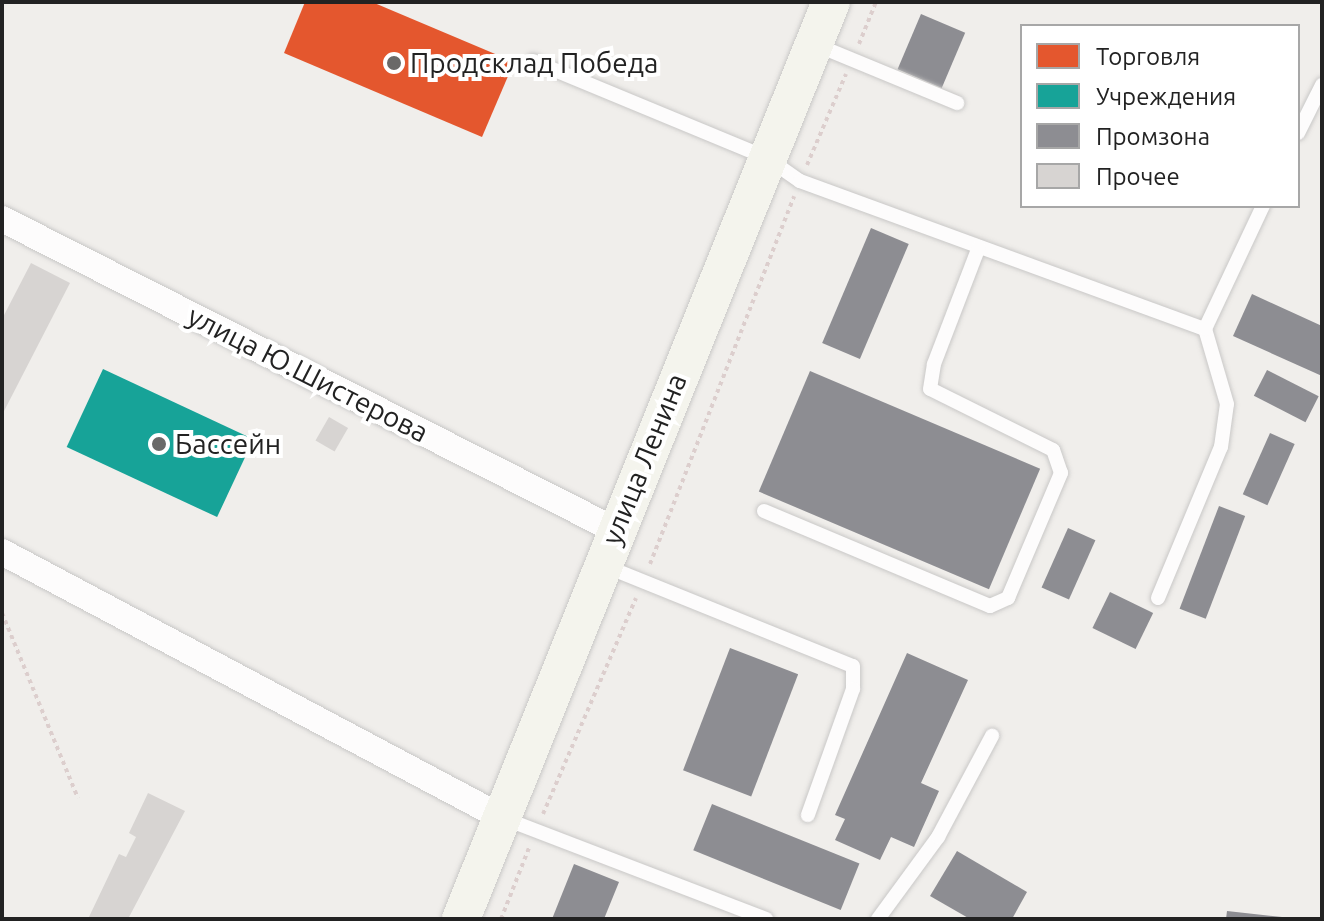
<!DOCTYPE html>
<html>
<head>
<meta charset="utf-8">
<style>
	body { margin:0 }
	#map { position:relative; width:1324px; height:921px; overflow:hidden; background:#f0eeeb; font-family:Ubuntu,sans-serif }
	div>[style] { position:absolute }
	.shops>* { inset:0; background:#e4572e }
	.public>* { inset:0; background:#17a398; transform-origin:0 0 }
	.industry>* { inset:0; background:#8d8d92; transform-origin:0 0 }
	.building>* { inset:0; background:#d7d4d2; transform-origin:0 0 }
	.path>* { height:4px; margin-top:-2px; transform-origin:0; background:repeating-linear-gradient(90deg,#dccecd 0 4px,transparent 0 8px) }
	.roads { filter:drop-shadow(0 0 2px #c9c8c7) drop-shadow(0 0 2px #c9c8c7) }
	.lane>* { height:14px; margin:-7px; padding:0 7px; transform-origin:7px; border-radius:7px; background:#fdfcfc }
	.street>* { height:26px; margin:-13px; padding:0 13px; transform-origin:13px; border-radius:13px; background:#fdfcfc }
	.secondary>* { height:38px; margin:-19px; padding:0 19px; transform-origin:19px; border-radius:19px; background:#f4f4ed }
	.dots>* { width:22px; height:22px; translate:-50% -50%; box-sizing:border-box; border:4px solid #fff; border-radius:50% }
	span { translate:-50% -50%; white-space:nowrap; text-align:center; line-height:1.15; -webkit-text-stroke:8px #fff; paint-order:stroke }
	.poi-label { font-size:28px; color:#222 }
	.left { translate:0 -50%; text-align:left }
	.street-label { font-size:28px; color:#222 }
	.frame { position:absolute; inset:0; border:4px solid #222; pointer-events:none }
	.legend { position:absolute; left:1020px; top:24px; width:280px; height:184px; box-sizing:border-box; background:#fff; border:2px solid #a7a7a7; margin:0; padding:10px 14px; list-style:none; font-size:24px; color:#222 }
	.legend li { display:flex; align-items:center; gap:16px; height:40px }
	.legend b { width:40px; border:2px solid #a7a7a7 }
</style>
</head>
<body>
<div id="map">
	<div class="shops">
		<i style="clip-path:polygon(305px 2px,372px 2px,514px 62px,482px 137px,284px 53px)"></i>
	</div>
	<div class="public">
		<i style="left:103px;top:369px;width:166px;height:86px;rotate:25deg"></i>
	</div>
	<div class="industry">
		<i style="left:921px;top:14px;width:48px;height:60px;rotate:23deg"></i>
		<i style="left:871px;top:228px;width:41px;height:125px;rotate:23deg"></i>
		<i style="clip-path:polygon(1252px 294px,1322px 326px,1322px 376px,1233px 336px)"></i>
		<i style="left:1267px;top:370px;width:58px;height:29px;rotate:27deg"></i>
		<i style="left:810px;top:371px;width:250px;height:131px;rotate:23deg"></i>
		<i style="left:1270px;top:433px;width:27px;height:67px;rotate:24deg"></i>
		<i style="left:1219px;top:506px;width:28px;height:110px;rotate:21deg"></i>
		<i style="left:1068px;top:528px;width:30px;height:65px;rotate:24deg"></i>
		<i style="left:1110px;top:592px;width:48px;height:40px;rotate:26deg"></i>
		<i style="left:730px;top:648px;width:73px;height:131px;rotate:21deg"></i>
		<i style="clip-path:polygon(907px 653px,968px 680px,921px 783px,939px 791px,914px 847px,891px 837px,880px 860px,835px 840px,845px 819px,835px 815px)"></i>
		<i style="left:712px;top:804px;width:159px;height:50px;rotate:22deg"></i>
		<i style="clip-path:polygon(957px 851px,1027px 892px,1012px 919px,970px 919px,930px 896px)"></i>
		<i style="clip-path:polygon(574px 864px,619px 882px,604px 919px,552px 919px)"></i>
		<i style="clip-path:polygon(1227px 911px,1282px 917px,1282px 919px,1226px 919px)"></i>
	</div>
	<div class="building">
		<i style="clip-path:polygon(31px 263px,70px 283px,2px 415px,2px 319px)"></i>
		<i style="left:329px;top:417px;width:22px;height:27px;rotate:30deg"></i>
		<i style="clip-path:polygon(148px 793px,185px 811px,128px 919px,88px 919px,119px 854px,126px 857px,136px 837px,129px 833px)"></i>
	</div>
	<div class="path">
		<i style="left:859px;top:44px;width:45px;rotate:-68deg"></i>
		<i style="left:807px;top:165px;width:99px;rotate:-66.8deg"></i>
		<i style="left:650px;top:564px;width:395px;rotate:-68.6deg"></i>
		<i style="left:2px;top:613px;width:200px;rotate:67.7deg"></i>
		<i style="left:543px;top:814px;width:235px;rotate:-66.7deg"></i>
		<i style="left:501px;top:919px;width:76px;rotate:-68.5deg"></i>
	</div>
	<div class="roads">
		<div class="lane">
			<i style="left:814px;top:44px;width:155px;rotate:22.4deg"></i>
			<i style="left:533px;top:61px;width:253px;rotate:22.5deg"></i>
			<i style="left:767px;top:158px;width:40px;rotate:34.9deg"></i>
			<i style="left:800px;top:181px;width:431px;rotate:20.1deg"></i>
			<i style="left:1298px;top:133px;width:54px;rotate:-63.4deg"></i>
			<i style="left:764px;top:511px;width:245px;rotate:22.8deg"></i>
			<i style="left:990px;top:606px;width:20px;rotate:-24deg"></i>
			<i style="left:1008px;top:598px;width:136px;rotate:-67deg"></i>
			<i style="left:1061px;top:473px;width:24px;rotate:-109deg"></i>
			<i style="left:1053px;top:450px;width:137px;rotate:-153.6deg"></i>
			<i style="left:930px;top:389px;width:25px;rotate:-81deg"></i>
			<i style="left:934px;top:364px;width:125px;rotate:-69deg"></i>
			<i style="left:605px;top:566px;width:267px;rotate:22deg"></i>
			<i style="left:853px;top:666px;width:23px;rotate:90deg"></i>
			<i style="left:853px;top:689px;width:134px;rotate:109.7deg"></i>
			<i style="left:1158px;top:598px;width:164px;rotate:-67.4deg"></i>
			<i style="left:1221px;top:447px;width:43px;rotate:-82.1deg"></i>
			<i style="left:1227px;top:404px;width:78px;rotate:-106.3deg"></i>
			<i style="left:1205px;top:329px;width:136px;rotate:-64.8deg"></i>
			<i style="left:503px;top:818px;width:282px;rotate:21deg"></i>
			<i style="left:878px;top:919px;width:102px;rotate:-53.8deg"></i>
			<i style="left:938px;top:837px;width:115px;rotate:-61.9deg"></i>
		</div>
		<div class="street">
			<i style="left:2px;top:219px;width:687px;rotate:26.9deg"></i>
			<i style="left:2px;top:552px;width:567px;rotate:27.97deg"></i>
		</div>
		<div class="secondary">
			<i style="left:461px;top:919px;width:989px;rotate:-68.03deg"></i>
		</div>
	</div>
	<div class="dots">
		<i style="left:394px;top:63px;background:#6a6968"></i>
		<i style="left:159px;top:444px;background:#6a6968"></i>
	</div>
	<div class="poi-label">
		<span class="left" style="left:410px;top:63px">Продсклад Победа</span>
		<span class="left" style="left:175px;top:444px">Бассейн</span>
	</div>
	<div class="street-label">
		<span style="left:308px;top:374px;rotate:27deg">улица Ю.Шистерова</span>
		<span style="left:644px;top:459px;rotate:-68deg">улица Ленина</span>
	</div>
	<div class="frame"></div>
	<ul class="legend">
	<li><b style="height:22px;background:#e4572e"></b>Торговля</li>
	<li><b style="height:22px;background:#17a398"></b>Учреждения</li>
	<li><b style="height:22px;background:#8d8d92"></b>Промзона</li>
	<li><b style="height:22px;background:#d7d4d2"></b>Прочее</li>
	</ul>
</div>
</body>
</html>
